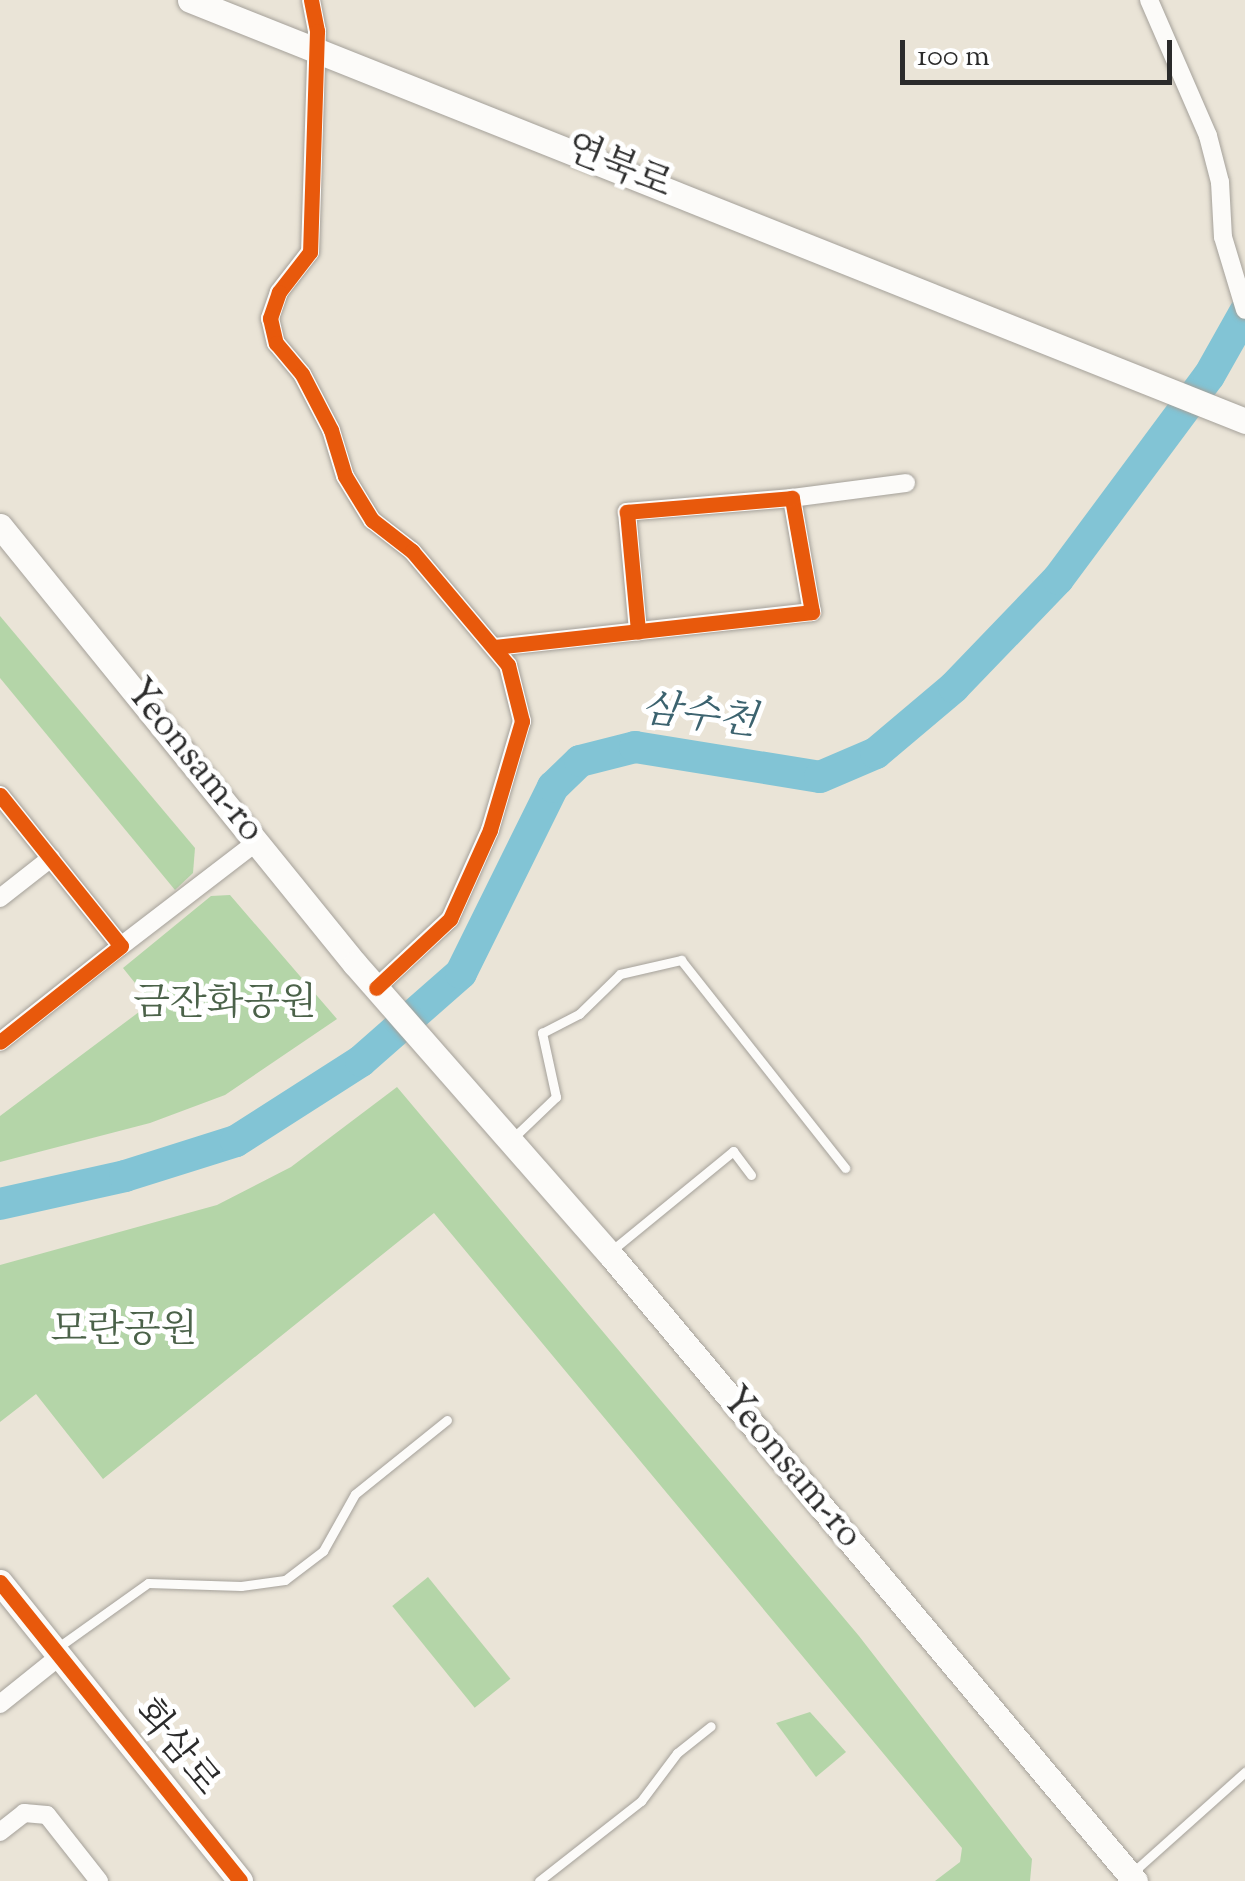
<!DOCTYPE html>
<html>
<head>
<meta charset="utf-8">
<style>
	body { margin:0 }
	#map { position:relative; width:1245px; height:1881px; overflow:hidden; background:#eae4d7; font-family:"Sorts Mill Goudy","Noto Serif KR",serif }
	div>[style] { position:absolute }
	.green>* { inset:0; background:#b4d5a8; transform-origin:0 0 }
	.river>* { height:32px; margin:-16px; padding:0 16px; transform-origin:16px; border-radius:16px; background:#82c4d5 }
	.roads { filter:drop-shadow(0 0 2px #a5a19a) drop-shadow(0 0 2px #a5a19a) }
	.lane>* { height:9px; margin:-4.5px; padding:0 4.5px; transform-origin:4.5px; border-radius:4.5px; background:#fcfbf9 }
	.street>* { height:18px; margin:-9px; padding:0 9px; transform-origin:9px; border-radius:9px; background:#fcfbf9 }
	.secondary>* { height:25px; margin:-12.5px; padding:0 12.5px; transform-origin:12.5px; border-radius:12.5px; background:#fcfbf9 }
	.cycleway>* { height:15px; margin:-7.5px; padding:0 7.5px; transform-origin:7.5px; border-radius:7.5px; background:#e8590c }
	span { translate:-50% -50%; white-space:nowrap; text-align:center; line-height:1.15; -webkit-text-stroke:10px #fff; paint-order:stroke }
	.street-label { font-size:38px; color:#2b2b2b }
	.park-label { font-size:38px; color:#4b6249 }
	.water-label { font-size:40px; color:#3c636f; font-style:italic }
	.scale { position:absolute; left:900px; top:40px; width:272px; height:45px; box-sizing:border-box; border:5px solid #2b2b2b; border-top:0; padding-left:12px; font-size:30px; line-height:35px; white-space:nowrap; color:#2b2b2b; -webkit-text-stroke:8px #fff; paint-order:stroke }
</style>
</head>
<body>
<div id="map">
	<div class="green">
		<i style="clip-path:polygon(0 616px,195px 848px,193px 873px,175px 890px,0 678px)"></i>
		<i style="clip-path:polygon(230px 895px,337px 1019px,225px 1095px,150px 1123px,0 1162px,0 1116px,151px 1003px,123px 968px,211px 896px)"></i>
		<i style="clip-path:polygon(397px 1087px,859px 1636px,1032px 1859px,1030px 1881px,935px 1881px,960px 1862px,962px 1848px,434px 1213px,103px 1479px,36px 1394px,0 1422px,0 1265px,217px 1205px,291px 1167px)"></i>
		<i style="left:428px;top:1577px;width:131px;height:46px;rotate:51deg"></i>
		<i style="clip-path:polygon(810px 1712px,846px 1752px,816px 1777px,776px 1723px)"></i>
	</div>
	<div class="river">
		<i style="left:0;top:1204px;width:128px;rotate:-12.6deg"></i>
		<i style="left:125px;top:1176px;width:116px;rotate:-17.5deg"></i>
		<i style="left:236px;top:1141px;width:148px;rotate:-32.6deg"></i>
		<i style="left:361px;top:1061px;width:133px;rotate:-41.3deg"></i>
		<i style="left:461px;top:973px;width:208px;rotate:-63.7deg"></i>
		<i style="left:553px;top:787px;width:37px;rotate:-44deg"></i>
		<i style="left:580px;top:761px;width:57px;rotate:-14.3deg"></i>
		<i style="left:635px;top:747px;width:187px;rotate:9.2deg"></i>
		<i style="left:820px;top:777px;width:61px;rotate:-23.2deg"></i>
		<i style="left:876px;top:753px;width:102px;rotate:-40.2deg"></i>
		<i style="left:954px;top:687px;width:150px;rotate:-46.1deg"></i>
		<i style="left:1058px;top:579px;width:253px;rotate:-53.4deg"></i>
		<i style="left:1209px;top:376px;width:73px;rotate:-60.6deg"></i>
	</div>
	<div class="roads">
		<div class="lane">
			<i style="left:512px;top:1139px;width:61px;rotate:-43.7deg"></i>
			<i style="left:556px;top:1097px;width:66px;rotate:-102.3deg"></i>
			<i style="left:542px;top:1033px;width:42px;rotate:-27.2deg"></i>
			<i style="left:579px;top:1014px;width:57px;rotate:-44.3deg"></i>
			<i style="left:620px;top:974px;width:63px;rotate:-12.9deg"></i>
			<i style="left:681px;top:960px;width:265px;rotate:51.7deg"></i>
			<i style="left:611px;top:1251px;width:158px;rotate:-39.3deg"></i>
			<i style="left:733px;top:1151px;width:30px;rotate:53deg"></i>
			<i style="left:57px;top:1648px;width:112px;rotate:-35.5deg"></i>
			<i style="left:148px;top:1583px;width:93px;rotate:1.8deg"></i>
			<i style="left:241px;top:1586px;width:44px;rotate:-7.8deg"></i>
			<i style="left:285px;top:1580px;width:48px;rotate:-37.3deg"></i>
			<i style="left:323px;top:1551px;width:65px;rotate:-60.7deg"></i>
			<i style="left:355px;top:1494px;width:118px;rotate:-38.8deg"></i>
			<i style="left:1132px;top:1873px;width:152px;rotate:-41.8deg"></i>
			<i style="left:539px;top:1881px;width:130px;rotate:-38.1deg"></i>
			<i style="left:641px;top:1801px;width:60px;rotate:-53.1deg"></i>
			<i style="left:677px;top:1753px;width:43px;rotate:-38.5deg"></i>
		</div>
		<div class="street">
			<i style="left:311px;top:0;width:32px;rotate:79deg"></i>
			<i style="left:317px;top:31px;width:221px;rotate:91.8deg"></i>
			<i style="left:310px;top:252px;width:51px;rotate:127.8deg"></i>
			<i style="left:279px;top:292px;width:28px;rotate:109deg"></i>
			<i style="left:270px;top:318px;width:26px;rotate:77deg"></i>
			<i style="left:276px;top:343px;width:40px;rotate:50deg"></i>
			<i style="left:302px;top:374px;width:63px;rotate:62.6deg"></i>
			<i style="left:331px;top:430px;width:48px;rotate:73.1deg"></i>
			<i style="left:345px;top:476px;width:52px;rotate:58.5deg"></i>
			<i style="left:372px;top:520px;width:51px;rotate:37.8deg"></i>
			<i style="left:412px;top:551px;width:149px;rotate:49.9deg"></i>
			<i style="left:508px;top:665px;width:58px;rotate:76deg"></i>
			<i style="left:522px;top:721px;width:114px;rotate:106.4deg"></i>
			<i style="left:490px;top:830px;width:98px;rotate:114.2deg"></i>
			<i style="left:450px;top:919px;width:101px;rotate:137deg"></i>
			<i style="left:1149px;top:0;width:148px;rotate:66.5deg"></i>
			<i style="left:1208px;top:136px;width:48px;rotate:75.4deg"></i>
			<i style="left:1220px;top:182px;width:55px;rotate:86.9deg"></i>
			<i style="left:1223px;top:237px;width:76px;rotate:73.2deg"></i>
			<i style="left:792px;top:498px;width:115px;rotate:-7.5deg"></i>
			<i style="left:495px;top:647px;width:319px;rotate:-6.3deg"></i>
			<i style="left:812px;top:612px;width:116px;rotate:-100deg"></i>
			<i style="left:792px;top:498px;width:166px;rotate:175.2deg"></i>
			<i style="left:627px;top:512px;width:120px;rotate:84.7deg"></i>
			<i style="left:0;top:795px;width:193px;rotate:51.3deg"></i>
			<i style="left:121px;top:946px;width:154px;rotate:141.6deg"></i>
			<i style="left:0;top:898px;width:65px;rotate:-38.1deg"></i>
			<i style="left:121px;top:946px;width:173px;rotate:-37.5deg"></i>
			<i style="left:0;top:1704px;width:77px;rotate:-38.7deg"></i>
			<i style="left:0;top:1832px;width:31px;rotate:-38deg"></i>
			<i style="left:24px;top:1813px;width:23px;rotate:5deg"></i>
			<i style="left:47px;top:1815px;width:84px;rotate:51.8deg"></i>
		</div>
		<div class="secondary">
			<i style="left:190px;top:0;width:1136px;rotate:21.75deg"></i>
			<i style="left:0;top:526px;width:564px;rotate:50.98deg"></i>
			<i style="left:355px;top:964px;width:385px;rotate:48.7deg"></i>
			<i style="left:609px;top:1253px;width:819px;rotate:50.05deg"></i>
			<i style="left:0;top:1582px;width:383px;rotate:51.2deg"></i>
		</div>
	</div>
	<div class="cycleway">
		<i style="left:311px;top:0;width:32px;rotate:79deg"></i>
		<i style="left:317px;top:31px;width:221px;rotate:91.8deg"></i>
		<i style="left:310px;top:252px;width:51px;rotate:127.8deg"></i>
		<i style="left:279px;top:292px;width:28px;rotate:109deg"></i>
		<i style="left:270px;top:318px;width:26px;rotate:77deg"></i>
		<i style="left:276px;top:343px;width:40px;rotate:50deg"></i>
		<i style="left:302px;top:374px;width:63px;rotate:62.6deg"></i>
		<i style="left:331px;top:430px;width:48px;rotate:73.1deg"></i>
		<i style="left:345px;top:476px;width:52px;rotate:58.5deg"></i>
		<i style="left:372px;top:520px;width:51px;rotate:37.8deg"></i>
		<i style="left:412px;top:551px;width:149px;rotate:49.9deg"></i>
		<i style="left:508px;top:665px;width:58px;rotate:76deg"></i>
		<i style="left:522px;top:721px;width:114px;rotate:106.4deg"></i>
		<i style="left:490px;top:830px;width:98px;rotate:114.2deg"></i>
		<i style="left:450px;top:919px;width:101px;rotate:137deg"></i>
		<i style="left:495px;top:647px;width:319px;rotate:-6.3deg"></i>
		<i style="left:812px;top:612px;width:116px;rotate:-100deg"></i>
		<i style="left:792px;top:498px;width:166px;rotate:175.2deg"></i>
		<i style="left:627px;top:512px;width:120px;rotate:84.7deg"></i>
		<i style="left:0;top:795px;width:193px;rotate:51.3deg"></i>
		<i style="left:121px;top:946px;width:154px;rotate:141.6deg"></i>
		<i style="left:0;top:1582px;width:383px;rotate:51.2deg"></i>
	</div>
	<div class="street-label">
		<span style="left:618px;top:169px;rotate:22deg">연북로</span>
		<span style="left:193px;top:762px;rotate:51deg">Yeonsam-ro</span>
		<span style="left:790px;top:1469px;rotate:50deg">Yeonsam-ro</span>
		<span style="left:175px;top:1749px;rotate:51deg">화삼로</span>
	</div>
	<div class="park-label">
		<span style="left:225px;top:1006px">금잔화공원</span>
		<span style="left:124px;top:1333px">모란공원</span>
	</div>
	<div class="water-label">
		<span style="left:699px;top:718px;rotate:7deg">삼수천</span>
	</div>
	<div class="scale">100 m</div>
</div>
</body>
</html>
